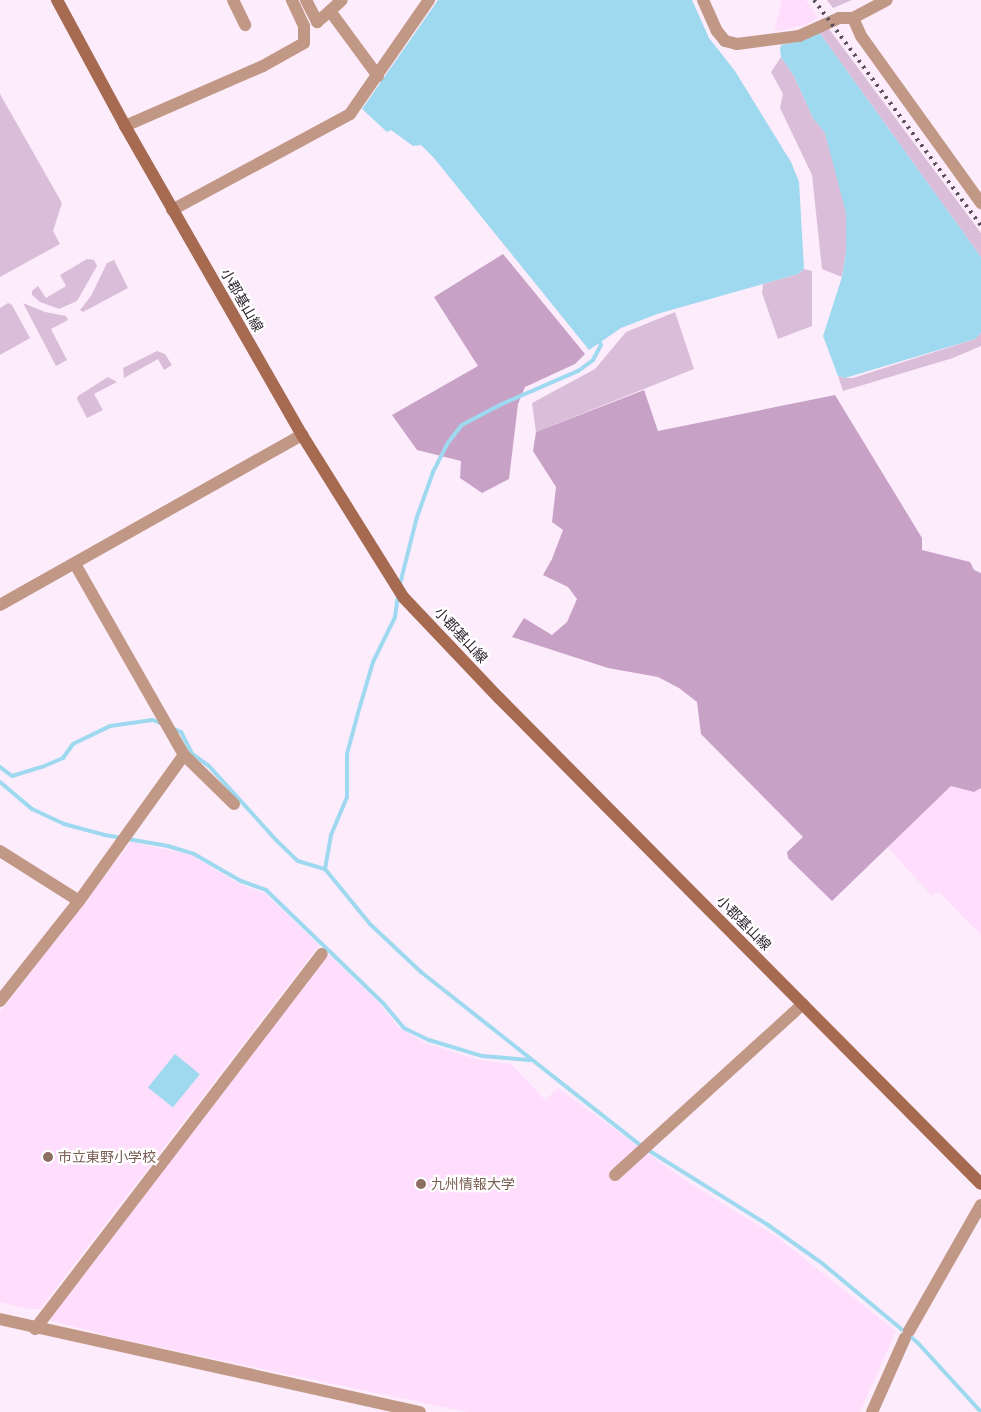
<!DOCTYPE html>
<html>
<head>
<meta charset="utf-8">
<style>
	body { margin:0 }
	#map { position:relative; width:981px; height:1412px; overflow:hidden; background:#fdecfb; font-family:"Noto Sans","Noto Sans JP",sans-serif }
	div>[style] { position:absolute }
	.built>* { inset:0; background:#ffdefd }
	.green>* { inset:0; background:#dabed9 }
	.forest>* { inset:0; background:#c8a1c6 }
	.water>* { inset:0; background:#9ed9f0; transform-origin:0 0 }
	.stream>* { height:4px; margin:-2px; padding:0 2px; transform-origin:2px; border-radius:2px; background:#9ed9f0 }
	.minor>* { height:12px; margin:-6px; padding:0 6px; transform-origin:6px; border-radius:6px; background:#c19785 }
	.tertiary>* { height:12px; margin:-6px; padding:0 6px; transform-origin:6px; border-radius:6px; background:#c19785 }
	.secondary>* { height:12px; margin:-6px; padding:0 6px; transform-origin:6px; border-radius:6px; background:#a66a50 }
	.rail>* { height:4px; margin-top:-2px; transform-origin:0; background:repeating-linear-gradient(90deg,#5b505b 0 2.5px,transparent 0 7.5px) }
	.dots>* { width:14px; height:14px; translate:-50% -50%; box-sizing:border-box; border:2px solid #fff; border-radius:50% }
	span { translate:-50% -50%; white-space:nowrap; text-align:center; line-height:1.15; -webkit-text-stroke:4.5px #fff; paint-order:stroke }
	.street-label { font-size:14px; color:#2d242d }
	.education-label { font-size:14px; color:#785e54 }
	.left { translate:0 -50%; text-align:left }
</style>
</head>
<body>
<div id="map">
	<div class="built">
		<i style="clip-path:polygon(782px 0,806px 0,818px 18px,805px 25px,774px 32px)"></i>
		<i style="clip-path:polygon(951px 786px,974px 792px,981px 788px,981px 935px,939px 892px,932px 896px,887px 847px)"></i>
		<i style="clip-path:polygon(131px 842px,189px 854px,241px 885px,264px 893px,319px 945px,40px 1309px,28px 1309px,0 1302px,0 1012px)"></i>
		<i style="clip-path:polygon(328px 954px,379px 1003px,398px 1027px,425px 1043px,479px 1060px,511px 1064px,545px 1100px,558px 1088px,686px 1181px,777px 1237px,896px 1331px,860px 1412px,467px 1412px,125px 1340px,52px 1321px,50px 1315px)"></i>
	</div>
	<div class="green">
		<i style="clip-path:polygon(827px 0,852px 0,833px 8px)"></i>
		<i style="clip-path:polygon(829px 29px,981px 233px,981px 257px,819px 32px)"></i>
		<i style="clip-path:polygon(781px 57px,794px 76px,813px 118px,825px 133px,836px 169px,846px 213px,846px 252px,842px 277px,822px 269px,812px 175px,780px 108px,783px 94px,771px 72px)"></i>
		<i style="clip-path:polygon(0 94px,62px 203px,53px 231px,60px 244px,0 277px)"></i>
		<i style="clip-path:polygon(87px 259px,94px 260px,97px 266px,77px 301px,59px 309px,40px 302px,32px 295px,32px 291px,38px 286px,46px 298px,66px 286px,60px 275px)"></i>
		<i style="clip-path:polygon(114px 260px,128px 288px,83px 312px,80px 310px,91px 296px,107px 263px)"></i>
		<i style="clip-path:polygon(804px 269px,812px 271px,812px 326px,778px 339px,762px 293px,763px 284px,798px 274px)"></i>
		<i style="clip-path:polygon(8px 303px,12px 305px,30px 338px,0 355px,0 308px)"></i>
		<i style="clip-path:polygon(23px 303px,45px 312px,66px 316px,68px 320px,51px 329px,67px 360px,56px 366px)"></i>
		<i style="clip-path:polygon(675px 312px,694px 369px,536px 432px,532px 403px,595px 369px,626px 332px)"></i>
		<i style="clip-path:polygon(981px 333px,981px 346px,953px 358px,843px 391px,838px 376px,845px 378px,853px 378px,975px 339px)"></i>
		<i style="clip-path:polygon(157px 351px,165px 354px,172px 365px,164px 370px,158px 359px,124px 378px,123px 368px)"></i>
		<i style="clip-path:polygon(108px 377px,117px 382px,94px 394px,103px 410px,87px 418px,77px 399px,78px 396px)"></i>
	</div>
	<div class="forest">
		<i style="clip-path:polygon(503px 254px,585px 354px,575px 364px,525px 387px,518px 404px,509px 479px,482px 493px,460px 478px,461px 461px,417px 450px,392px 415px,478px 366px,434px 297px)"></i>
		<i style="clip-path:polygon(644px 390px,658px 431px,835px 395px,922px 538px,922px 550px,970px 562px,974px 570px,981px 573px,981px 788px,974px 792px,951px 786px,832px 901px,788px 858px,787px 852px,803px 837px,701px 734px,697px 702px,679px 688px,658px 677px,608px 668px,512px 637px,524px 618px,552px 635px,567px 622px,577px 599px,568px 587px,543px 575px,552px 559px,563px 530px,552px 522px,556px 487px,533px 451px,536px 432px)"></i>
	</div>
	<div class="water">
		<i style="clip-path:polygon(438px 0,692px 0,709px 38px,735px 71px,791px 162px,799px 182px,804px 269px,798px 274px,657px 314px,621px 328px,589px 350px,434px 158px,421px 145px,413px 146px,391px 130px,387px 132px,362px 109px)"></i>
		<i style="clip-path:polygon(819px 32px,981px 257px,981px 333px,975px 339px,845px 378px,838px 376px,823px 336px,842px 277px,846px 252px,846px 213px,825px 133px,813px 118px,794px 76px,781px 57px,780px 49px,781px 45px,801px 41px)"></i>
		<i style="left:175px;top:1054px;width:32px;height:43px;rotate:39deg"></i>
	</div>
	<div class="stream">
		<i style="left:400px;top:584px;width:69px;rotate:-75.8deg"></i>
		<i style="left:417px;top:517px;width:48px;rotate:-70.4deg"></i>
		<i style="left:433px;top:472px;width:31px;rotate:-63deg"></i>
		<i style="left:447px;top:444px;width:24px;rotate:-52deg"></i>
		<i style="left:462px;top:425px;width:45px;rotate:-27.7deg"></i>
		<i style="left:502px;top:404px;width:83px;rotate:-23.5deg"></i>
		<i style="left:578px;top:371px;width:19px;rotate:-36deg"></i>
		<i style="left:593px;top:360px;width:17px;rotate:-62deg"></i>
		<i style="left:601px;top:345px;width:7px;rotate:-117deg"></i>
		<i style="left:174px;top:729px;width:8px;rotate:23deg"></i>
		<i style="left:181px;top:732px;width:25px;rotate:63deg"></i>
		<i style="left:192px;top:754px;width:21px;rotate:35deg"></i>
		<i style="left:209px;top:766px;width:100px;rotate:47.8deg"></i>
		<i style="left:276px;top:840px;width:30px;rotate:44deg"></i>
		<i style="left:298px;top:861px;width:28px;rotate:17deg"></i>
		<i style="left:325px;top:869px;width:71px;rotate:50.7deg"></i>
		<i style="left:370px;top:924px;width:70px;rotate:43.3deg"></i>
		<i style="left:421px;top:972px;width:279px;rotate:38.3deg"></i>
		<i style="left:640px;top:1145px;width:151px;rotate:32deg"></i>
		<i style="left:768px;top:1225px;width:67px;rotate:35.3deg"></i>
		<i style="left:823px;top:1264px;width:124px;rotate:39.7deg"></i>
		<i style="left:918px;top:1343px;width:93px;rotate:47.6deg"></i>
		<i style="left:0;top:767px;width:15px;rotate:37deg"></i>
		<i style="left:12px;top:776px;width:31px;rotate:-17deg"></i>
		<i style="left:42px;top:767px;width:23px;rotate:-23deg"></i>
		<i style="left:63px;top:758px;width:17px;rotate:-54deg"></i>
		<i style="left:73px;top:744px;width:41px;rotate:-25.9deg"></i>
		<i style="left:110px;top:726px;width:43px;rotate:-7.9deg"></i>
		<i style="left:153px;top:720px;width:11px;rotate:22deg"></i>
		<i style="left:0;top:782px;width:42px;rotate:40.2deg"></i>
		<i style="left:32px;top:809px;width:35px;rotate:25deg"></i>
		<i style="left:64px;top:824px;width:42px;rotate:15deg"></i>
		<i style="left:105px;top:835px;width:64px;rotate:9.9deg"></i>
		<i style="left:168px;top:846px;width:27px;rotate:17deg"></i>
		<i style="left:194px;top:854px;width:54px;rotate:29.9deg"></i>
		<i style="left:241px;top:881px;width:27px;rotate:20deg"></i>
		<i style="left:266px;top:890px;width:163px;rotate:44deg"></i>
		<i style="left:383px;top:1003px;width:33px;rotate:50deg"></i>
		<i style="left:404px;top:1028px;width:28px;rotate:26deg"></i>
		<i style="left:429px;top:1040px;width:55px;rotate:16.8deg"></i>
		<i style="left:482px;top:1056px;width:48px;rotate:4.8deg"></i>
		<i style="left:325px;top:869px;width:35px;rotate:-80deg"></i>
		<i style="left:331px;top:835px;width:41px;rotate:-67.2deg"></i>
		<i style="left:347px;top:797px;width:43px;rotate:-90deg"></i>
		<i style="left:347px;top:754px;width:42px;rotate:-75deg"></i>
		<i style="left:358px;top:713px;width:53px;rotate:-73.6deg"></i>
		<i style="left:373px;top:662px;width:50px;rotate:-63.9deg"></i>
		<i style="left:395px;top:617px;width:21px;rotate:-82deg"></i>
	</div>
	<div class="minor">
		<i style="left:233px;top:0;width:28px;rotate:64deg"></i>
		<i style="left:306px;top:0;width:25px;rotate:63deg"></i>
		<i style="left:317px;top:22px;width:17px;rotate:-40deg"></i>
		<i style="left:330px;top:11px;width:81px;rotate:53.6deg"></i>
		<i style="left:703px;top:0;width:34px;rotate:66deg"></i>
		<i style="left:717px;top:31px;width:13px;rotate:51deg"></i>
		<i style="left:725px;top:41px;width:12px;rotate:14deg"></i>
		<i style="left:737px;top:44px;width:63px;rotate:-7.4deg"></i>
		<i style="left:799px;top:36px;width:44px;rotate:-24.2deg"></i>
		<i style="left:839px;top:18px;width:14px"></i>
		<i style="left:853px;top:18px;width:38px;rotate:-28deg"></i>
		<i style="left:330px;top:11px;width:16px;rotate:-43deg"></i>
		<i style="left:853px;top:18px;width:20px;rotate:66deg"></i>
		<i style="left:861px;top:36px;width:206px;rotate:54.3deg"></i>
		<i style="left:125px;top:126px;width:150px;rotate:-23.5deg"></i>
		<i style="left:263px;top:66px;width:47px;rotate:-29.3deg"></i>
		<i style="left:304px;top:43px;width:17px;rotate:-90deg"></i>
		<i style="left:304px;top:26px;width:29px;rotate:-115deg"></i>
		<i style="left:172px;top:210px;width:202px;rotate:-28.3deg"></i>
		<i style="left:350px;top:114px;width:139px;rotate:-55.3deg"></i>
		<i style="left:75px;top:564px;width:220px;rotate:60.3deg"></i>
		<i style="left:184px;top:755px;width:70px;rotate:44.4deg"></i>
		<i style="left:0;top:605px;width:347px;rotate:-29.4deg"></i>
		<i style="left:0;top:851px;width:93px;rotate:32.3deg"></i>
		<i style="left:0;top:1001px;width:127px;rotate:-51.7deg"></i>
		<i style="left:79px;top:901px;width:180px;rotate:-54.3deg"></i>
		<i style="left:615px;top:1175px;width:254px;rotate:-42.3deg"></i>
		<i style="left:35px;top:1329px;width:472px;rotate:-52.6deg"></i>
	</div>
	<div class="tertiary">
		<i style="left:0;top:1319px;width:430px;rotate:12.5deg"></i>
		<i style="left:909px;top:1331px;width:145px;rotate:-60.3deg"></i>
		<i style="left:872px;top:1412px;width:81px;rotate:-66deg"></i>
	</div>
	<div class="secondary">
		<i style="left:57px;top:0;width:143px;rotate:61.6deg"></i>
		<i style="left:125px;top:126px;width:356px;rotate:60.2deg"></i>
		<i style="left:302px;top:435px;width:192px;rotate:58deg"></i>
		<i style="left:404px;top:598px;width:138px;rotate:46.5deg"></i>
		<i style="left:499px;top:698px;width:684px;rotate:45.24deg"></i>
	</div>
	<div class="rail">
		<i style="left:814px;top:0;width:281px;rotate:53.5deg"></i>
	</div>
	<div class="dots">
		<i style="left:48px;top:1157px;background:#8d6e63"></i>
		<i style="left:421px;top:1184px;background:#8d6e63"></i>
	</div>
	<div class="street-label">
		<span style="left:242px;top:300px;rotate:60deg">小郡基山線</span>
		<span style="left:461px;top:635px;rotate:47deg">小郡基山線</span>
		<span style="left:744px;top:923px;rotate:45deg">小郡基山線</span>
	</div>
	<div class="education-label">
		<span class="left" style="left:58px;top:1157px">市立東野小学校</span>
		<span class="left" style="left:431px;top:1184px">九州情報大学</span>
	</div>
</div>
</body>
</html>
